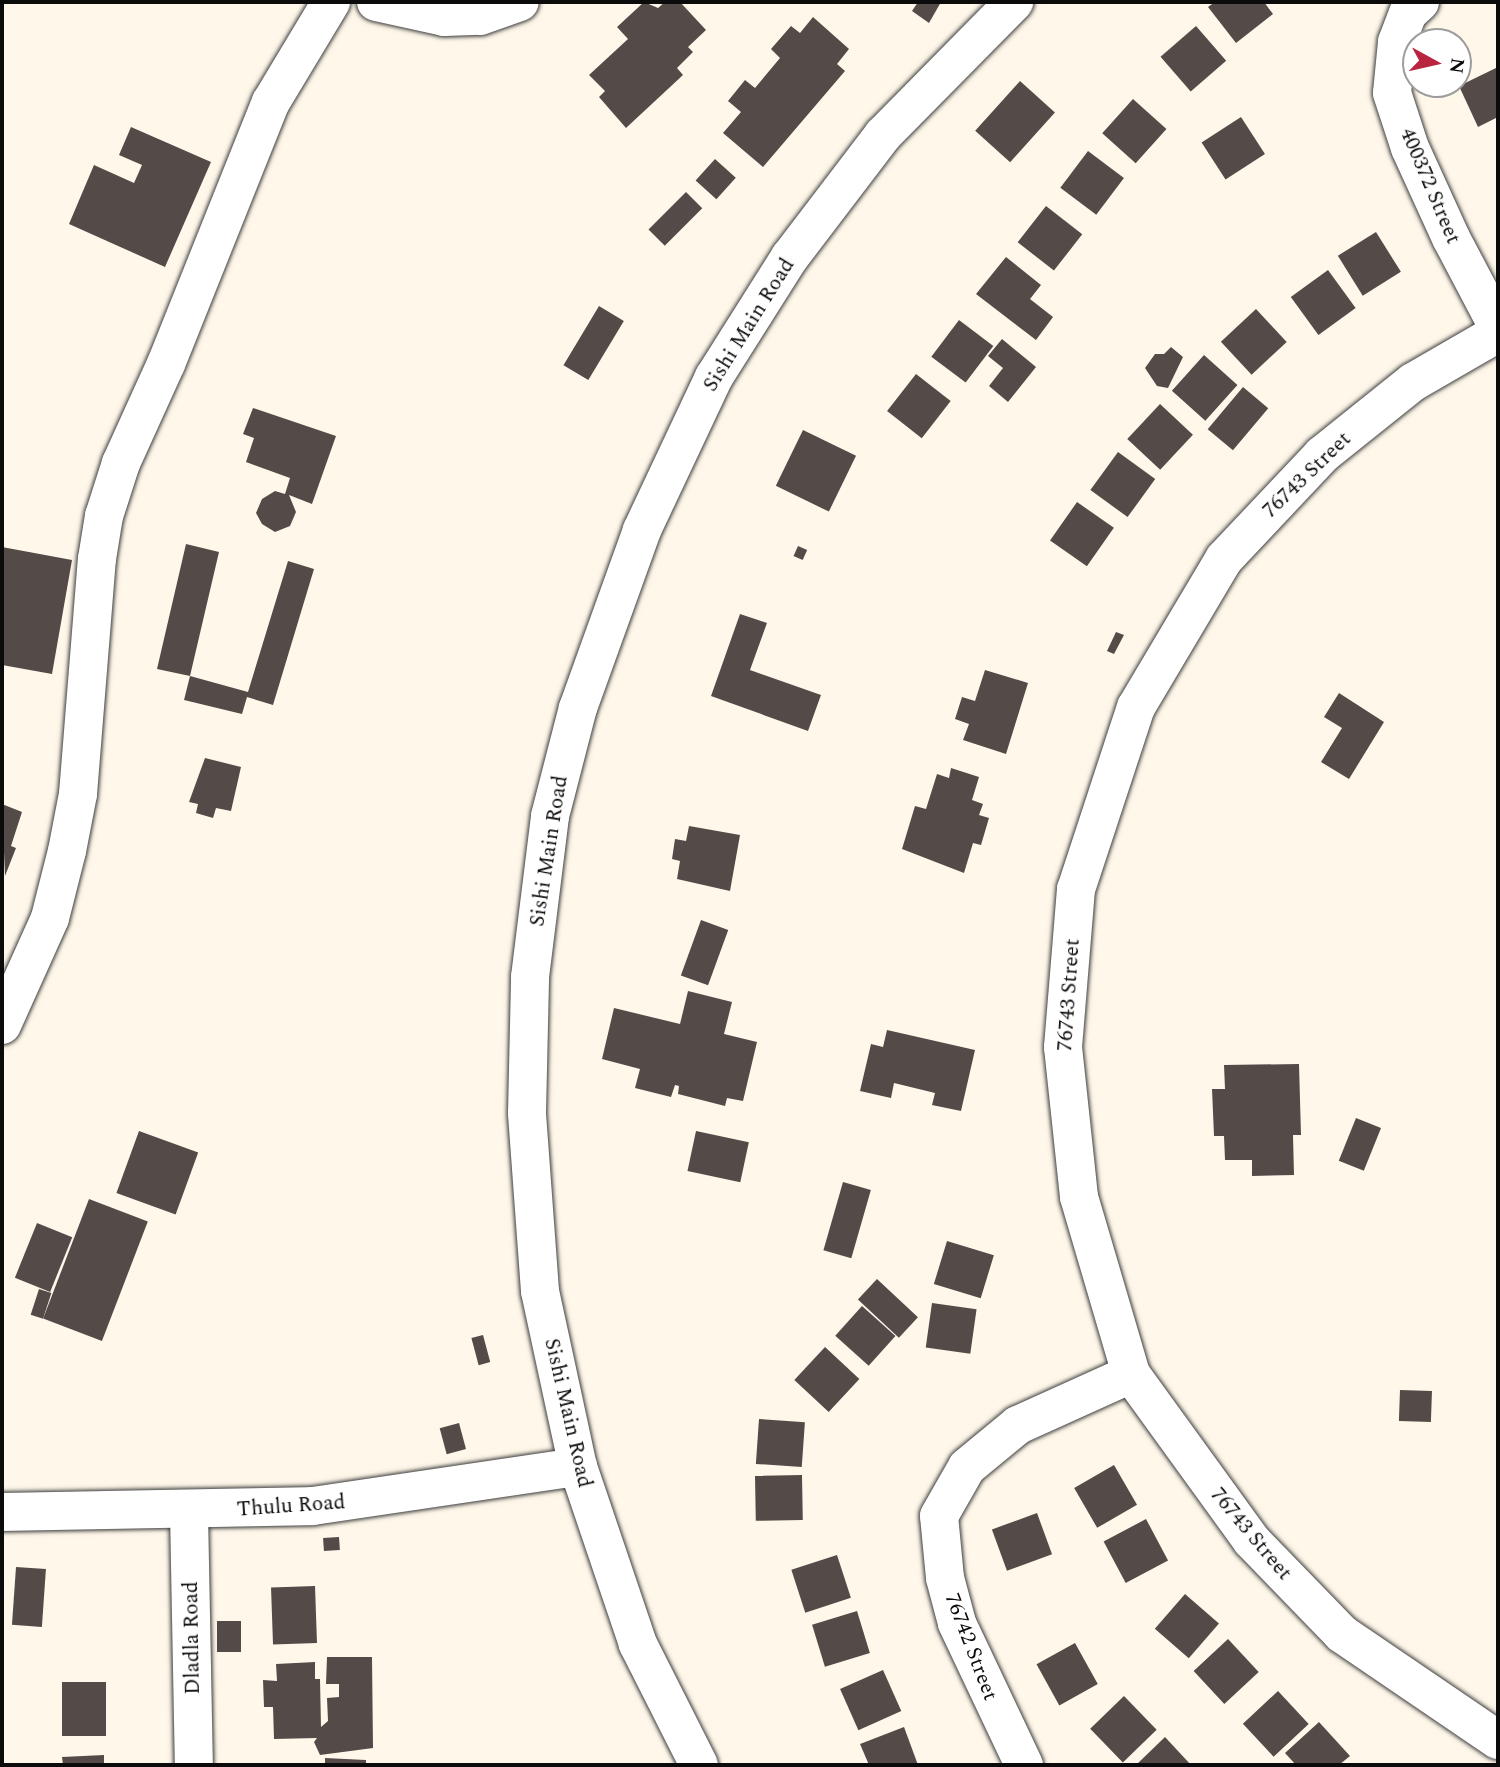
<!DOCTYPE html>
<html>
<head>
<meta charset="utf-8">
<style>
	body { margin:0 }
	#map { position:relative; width:1500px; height:1767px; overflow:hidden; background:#fff8ea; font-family:Spectral,serif }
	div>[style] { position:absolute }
	.building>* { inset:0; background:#544b48; transform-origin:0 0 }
	.roads { filter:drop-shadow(0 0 2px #3e3e3e) drop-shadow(0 0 2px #3e3e3e) }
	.minor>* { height:38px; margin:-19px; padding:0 19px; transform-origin:19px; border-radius:19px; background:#fff }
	span { translate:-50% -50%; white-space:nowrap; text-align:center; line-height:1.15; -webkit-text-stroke:7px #fff; paint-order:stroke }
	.street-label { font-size:21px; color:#0b0b0b }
	.frame { position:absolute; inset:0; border:4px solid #0b0b0b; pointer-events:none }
	.north { position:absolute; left:1402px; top:28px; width:70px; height:70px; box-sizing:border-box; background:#fff; border:2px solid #9d9d9d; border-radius:50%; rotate:98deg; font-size:19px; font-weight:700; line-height:28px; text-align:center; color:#0b0b0b }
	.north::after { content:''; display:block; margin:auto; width:24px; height:32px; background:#b9253f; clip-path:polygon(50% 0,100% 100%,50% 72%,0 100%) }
</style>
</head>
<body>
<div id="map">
	<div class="building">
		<i style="clip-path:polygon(644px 2px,658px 8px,665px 2px,680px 2px,706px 30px,688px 47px,693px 52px,677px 68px,683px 75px,626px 128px,599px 97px,605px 91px,589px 75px,628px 39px,617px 27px)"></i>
		<i style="clip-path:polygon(918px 2px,941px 2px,929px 23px,912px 11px)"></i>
		<i style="clip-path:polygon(1215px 2px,1264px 2px,1273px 14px,1236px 43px,1208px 7px)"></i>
		<i style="clip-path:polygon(813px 17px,849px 49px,837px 64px,845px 71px,763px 167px,723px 133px,741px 112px,728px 101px,745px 80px,755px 88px,780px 58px,771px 49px,791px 26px,800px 33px)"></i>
		<i style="left:1196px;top:26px;width:46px;height:47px;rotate:49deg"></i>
		<i style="clip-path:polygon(1498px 67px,1498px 117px,1478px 127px,1459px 86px)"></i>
		<i style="left:1020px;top:81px;width:47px;height:67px;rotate:42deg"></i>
		<i style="left:1133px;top:99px;width:45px;height:46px;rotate:42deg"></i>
		<i style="left:1241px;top:117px;width:44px;height:47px;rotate:57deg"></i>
		<i style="clip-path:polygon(131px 127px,211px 162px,165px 267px,69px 224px,94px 165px,134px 183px,142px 165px,119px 155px)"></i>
		<i style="left:1088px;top:151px;width:45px;height:46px;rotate:37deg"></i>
		<i style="left:715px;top:159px;width:28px;height:29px;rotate:42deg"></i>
		<i style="left:686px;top:192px;width:23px;height:53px;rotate:45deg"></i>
		<i style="left:1046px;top:206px;width:46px;height:46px;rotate:38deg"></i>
		<i style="left:1376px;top:232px;width:47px;height:45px;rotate:58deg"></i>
		<i style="clip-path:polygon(1006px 257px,1041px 285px,1030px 299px,1053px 317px,1036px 340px,976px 294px)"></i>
		<i style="left:1328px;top:270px;width:47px;height:46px;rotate:54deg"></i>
		<i style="left:599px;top:306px;width:29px;height:69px;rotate:31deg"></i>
		<i style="left:1256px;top:309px;width:45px;height:48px;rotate:47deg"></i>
		<i style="left:959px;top:320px;width:43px;height:46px;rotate:37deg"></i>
		<i style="clip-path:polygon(1002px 339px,1036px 367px,1008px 402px,989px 386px,1003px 368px,988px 356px)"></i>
		<i style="clip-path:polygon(1171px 347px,1183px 357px,1168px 388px,1157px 386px,1145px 368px,1155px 354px,1164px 354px)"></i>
		<i style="left:1204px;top:355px;width:45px;height:48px;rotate:42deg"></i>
		<i style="left:916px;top:374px;width:44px;height:47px;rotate:38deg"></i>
		<i style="left:1243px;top:387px;width:33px;height:55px;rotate:40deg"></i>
		<i style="left:1160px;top:404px;width:45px;height:48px;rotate:43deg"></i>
		<i style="clip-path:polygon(253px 408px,336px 436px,312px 504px,289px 495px,296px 512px,290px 526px,275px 532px,262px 524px,256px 513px,262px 499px,275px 491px,285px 494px,290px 478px,246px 462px,254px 438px,243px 434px)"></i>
		<i style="left:803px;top:430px;width:59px;height:62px;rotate:26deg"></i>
		<i style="left:1118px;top:452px;width:46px;height:47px;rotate:36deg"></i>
		<i style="left:1077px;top:502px;width:45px;height:47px;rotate:35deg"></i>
		<i style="clip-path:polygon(186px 544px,219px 552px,190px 676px,248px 692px,288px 561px,314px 569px,273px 705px,247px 697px,242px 714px,184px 700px,190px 676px,157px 669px)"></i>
		<i style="left:798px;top:546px;width:10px;height:11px;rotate:24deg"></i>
		<i style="clip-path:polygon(2px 547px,72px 560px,52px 674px,2px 665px)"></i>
		<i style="clip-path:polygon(740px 614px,767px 623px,750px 670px,821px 695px,808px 731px,711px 696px)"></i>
		<i style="clip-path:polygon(1116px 632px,1124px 635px,1114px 654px,1107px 651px)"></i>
		<i style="clip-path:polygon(985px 670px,1028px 683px,1006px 754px,963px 740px,969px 724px,955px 719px,962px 697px,975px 701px)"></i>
		<i style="clip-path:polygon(1339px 693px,1384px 722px,1349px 779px,1321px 762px,1342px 728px,1324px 717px)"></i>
		<i style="clip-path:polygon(205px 758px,241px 767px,231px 811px,216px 808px,213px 818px,196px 813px,198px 804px,189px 802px)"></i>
		<i style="clip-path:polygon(951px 768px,979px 777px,972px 800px,983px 804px,979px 815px,989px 818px,981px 845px,973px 843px,964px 873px,902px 849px,915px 806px,926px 809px,937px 774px,949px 778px)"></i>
		<i style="clip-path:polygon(2px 804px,22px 812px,11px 846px,16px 848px,5px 876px)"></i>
		<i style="clip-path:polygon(689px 826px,740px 835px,730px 891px,677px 879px,680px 861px,672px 859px,675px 839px,686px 841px)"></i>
		<i style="left:701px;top:920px;width:29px;height:59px;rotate:20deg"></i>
		<i style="clip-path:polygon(688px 991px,732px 1002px,724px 1034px,757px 1042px,743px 1101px,727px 1098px,725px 1106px,678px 1094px,679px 1086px,675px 1085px,671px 1097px,635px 1088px,640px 1069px,602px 1059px,614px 1008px,680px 1024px)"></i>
		<i style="clip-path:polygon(887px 1030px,975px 1050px,961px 1111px,932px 1105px,935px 1093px,894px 1083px,891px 1098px,860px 1091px,871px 1044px,883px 1047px)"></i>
		<i style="clip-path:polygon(1299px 1064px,1301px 1135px,1293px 1135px,1294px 1175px,1252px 1176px,1252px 1160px,1225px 1160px,1224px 1136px,1214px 1136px,1212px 1089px,1225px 1089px,1224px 1065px)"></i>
		<i style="left:1356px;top:1118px;width:27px;height:46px;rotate:22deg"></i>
		<i style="left:139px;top:1131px;width:63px;height:66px;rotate:20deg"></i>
		<i style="left:696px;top:1131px;width:54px;height:41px;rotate:12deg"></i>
		<i style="left:843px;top:1182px;width:29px;height:71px;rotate:16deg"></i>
		<i style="left:89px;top:1199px;width:63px;height:128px;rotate:21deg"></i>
		<i style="left:37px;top:1223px;width:38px;height:59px;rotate:22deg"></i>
		<i style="left:947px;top:1241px;width:49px;height:45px;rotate:17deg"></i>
		<i style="left:877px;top:1279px;width:56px;height:28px;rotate:43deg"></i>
		<i style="left:39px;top:1289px;width:13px;height:27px;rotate:18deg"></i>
		<i style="left:932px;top:1303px;width:45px;height:45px;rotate:8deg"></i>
		<i style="left:862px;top:1306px;width:45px;height:40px;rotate:42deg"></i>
		<i style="left:483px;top:1335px;width:28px;height:12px;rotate:75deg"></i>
		<i style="left:825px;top:1347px;width:47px;height:45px;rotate:43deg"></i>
		<i style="left:1400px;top:1390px;width:32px;height:31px;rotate:2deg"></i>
		<i style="left:759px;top:1419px;width:46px;height:45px;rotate:4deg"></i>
		<i style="left:459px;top:1423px;width:27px;height:20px;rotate:75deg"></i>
		<i style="left:1114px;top:1465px;width:46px;height:46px;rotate:60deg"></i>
		<i style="left:802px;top:1475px;width:45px;height:47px;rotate:89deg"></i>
		<i style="left:1037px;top:1513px;width:44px;height:48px;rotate:70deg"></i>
		<i style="left:1146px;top:1519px;width:47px;height:48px;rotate:62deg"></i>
		<i style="left:339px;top:1537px;width:13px;height:16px;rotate:86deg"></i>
		<i style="left:837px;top:1555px;width:45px;height:48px;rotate:72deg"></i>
		<i style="left:16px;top:1567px;width:30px;height:58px;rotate:4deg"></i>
		<i style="left:315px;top:1586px;width:57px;height:44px;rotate:88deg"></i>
		<i style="left:1185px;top:1594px;width:45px;height:46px;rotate:41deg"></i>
		<i style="left:857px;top:1611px;width:44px;height:47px;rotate:73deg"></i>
		<i style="left:241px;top:1621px;width:31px;height:24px;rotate:90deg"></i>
		<i style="left:1228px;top:1639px;width:45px;height:47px;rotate:47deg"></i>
		<i style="left:1075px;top:1643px;width:47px;height:44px;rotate:61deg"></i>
		<i style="clip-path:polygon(327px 1657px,372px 1657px,373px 1748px,320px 1755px,314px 1742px,317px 1738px,274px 1739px,273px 1707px,264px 1707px,263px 1680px,277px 1681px,276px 1664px,315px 1662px,315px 1679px,320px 1679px,321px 1727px,328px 1721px,327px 1698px,339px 1697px,339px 1684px,326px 1684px)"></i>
		<i style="left:883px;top:1670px;width:45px;height:47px;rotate:66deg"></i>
		<i style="left:62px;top:1682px;width:44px;height:54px"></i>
		<i style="left:1278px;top:1691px;width:45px;height:48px;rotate:47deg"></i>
		<i style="left:1124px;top:1696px;width:47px;height:47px;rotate:46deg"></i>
		<i style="clip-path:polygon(1319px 1722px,1350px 1756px,1339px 1765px,1296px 1765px,1285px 1753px)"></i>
		<i style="clip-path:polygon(904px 1727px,918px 1765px,869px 1765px,860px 1744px)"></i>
		<i style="clip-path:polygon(1165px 1737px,1191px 1765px,1136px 1765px)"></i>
		<i style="clip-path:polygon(104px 1755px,104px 1765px,63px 1765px,62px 1757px)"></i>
		<i style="clip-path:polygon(325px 1758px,366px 1760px,366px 1765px,325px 1765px)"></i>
	</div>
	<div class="roads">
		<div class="minor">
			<i style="left:376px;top:2px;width:70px;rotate:12.4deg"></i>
			<i style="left:444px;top:17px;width:36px;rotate:-2deg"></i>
			<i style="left:480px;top:16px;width:42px;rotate:-19.3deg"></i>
			<i style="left:1420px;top:2px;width:16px;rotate:137deg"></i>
			<i style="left:1408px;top:13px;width:31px;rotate:111deg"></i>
			<i style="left:1397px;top:42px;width:51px;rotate:95.6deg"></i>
			<i style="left:1392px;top:93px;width:58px;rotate:71.9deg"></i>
			<i style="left:1410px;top:148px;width:99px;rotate:65.5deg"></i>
			<i style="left:1451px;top:238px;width:101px;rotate:62.2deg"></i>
			<i style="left:1498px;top:333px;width:98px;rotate:150deg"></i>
			<i style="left:1413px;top:382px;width:117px;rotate:141.3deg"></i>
			<i style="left:1322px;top:455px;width:143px;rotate:133.3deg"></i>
			<i style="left:1224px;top:559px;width:172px;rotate:120.7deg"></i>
			<i style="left:1136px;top:707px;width:192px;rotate:108.2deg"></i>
			<i style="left:1076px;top:889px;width:159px;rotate:94.7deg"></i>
			<i style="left:1063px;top:1047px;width:151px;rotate:83.9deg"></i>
			<i style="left:1079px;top:1197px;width:184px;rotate:73.6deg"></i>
			<i style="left:1131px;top:1374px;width:205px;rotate:54.1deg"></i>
			<i style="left:1251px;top:1540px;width:131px;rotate:45.9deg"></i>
			<i style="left:1342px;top:1634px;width:189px;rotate:34.2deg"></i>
			<i style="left:2px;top:1025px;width:117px;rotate:-65.8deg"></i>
			<i style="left:50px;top:918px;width:69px;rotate:-75.8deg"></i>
			<i style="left:67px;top:851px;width:58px;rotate:-79.1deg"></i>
			<i style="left:78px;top:794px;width:236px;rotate:-85.4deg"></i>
			<i style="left:97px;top:559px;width:44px;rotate:-80.8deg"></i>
			<i style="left:104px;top:516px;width:56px;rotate:-72.2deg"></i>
			<i style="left:121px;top:463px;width:109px;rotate:-65.6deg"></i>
			<i style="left:166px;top:364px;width:282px;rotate:-68.2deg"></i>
			<i style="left:271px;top:102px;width:117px;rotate:-59deg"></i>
			<i style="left:2px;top:1512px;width:311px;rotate:-1.1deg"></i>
			<i style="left:313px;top:1506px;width:268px;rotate:-8.4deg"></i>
			<i style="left:189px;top:1512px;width:253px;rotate:88.9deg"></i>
			<i style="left:699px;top:1765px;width:136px;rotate:-116.8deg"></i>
			<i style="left:638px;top:1644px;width:187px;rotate:-108.7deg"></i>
			<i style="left:578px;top:1467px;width:180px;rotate:-102.2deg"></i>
			<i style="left:540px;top:1291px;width:178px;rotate:-94.2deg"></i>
			<i style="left:527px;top:1113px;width:136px;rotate:-88.7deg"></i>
			<i style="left:530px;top:977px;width:162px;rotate:-82.9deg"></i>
			<i style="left:550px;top:816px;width:112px;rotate:-75.5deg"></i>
			<i style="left:578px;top:708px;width:189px;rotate:-70.2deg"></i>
			<i style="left:642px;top:530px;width:169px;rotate:-64.8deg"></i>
			<i style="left:714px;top:377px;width:142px;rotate:-57.7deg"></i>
			<i style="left:790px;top:257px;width:153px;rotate:-52.7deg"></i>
			<i style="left:883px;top:135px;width:187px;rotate:-45.4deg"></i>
			<i style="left:1024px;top:1765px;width:157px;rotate:-115.3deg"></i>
			<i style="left:957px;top:1623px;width:47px;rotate:-104.9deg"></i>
			<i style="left:945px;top:1578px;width:62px;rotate:-95.5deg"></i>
			<i style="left:939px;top:1516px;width:56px;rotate:-60.3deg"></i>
			<i style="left:967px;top:1467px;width:66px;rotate:-39.5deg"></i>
			<i style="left:1018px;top:1425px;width:124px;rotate:-24.3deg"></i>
		</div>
	</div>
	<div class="street-label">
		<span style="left:1430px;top:186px;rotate:67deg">400372 Street</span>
		<span style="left:749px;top:325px;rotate:-58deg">Sishi Main Road</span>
		<span style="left:1307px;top:475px;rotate:-44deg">76743 Street</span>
		<span style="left:549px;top:851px;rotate:-81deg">Sishi Main Road</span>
		<span style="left:1069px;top:995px;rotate:-86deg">76743 Street</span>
		<span style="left:568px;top:1413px;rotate:77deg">Sishi Main Road</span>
		<span style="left:291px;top:1506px;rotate:-4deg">Thulu Road</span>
		<span style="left:1251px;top:1534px;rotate:50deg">76743 Street</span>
		<span style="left:192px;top:1638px;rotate:-91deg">Dladla Road</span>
		<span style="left:971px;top:1647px;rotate:69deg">76742 Street</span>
	</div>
	<div class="frame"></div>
	<div class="north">N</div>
</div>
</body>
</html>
